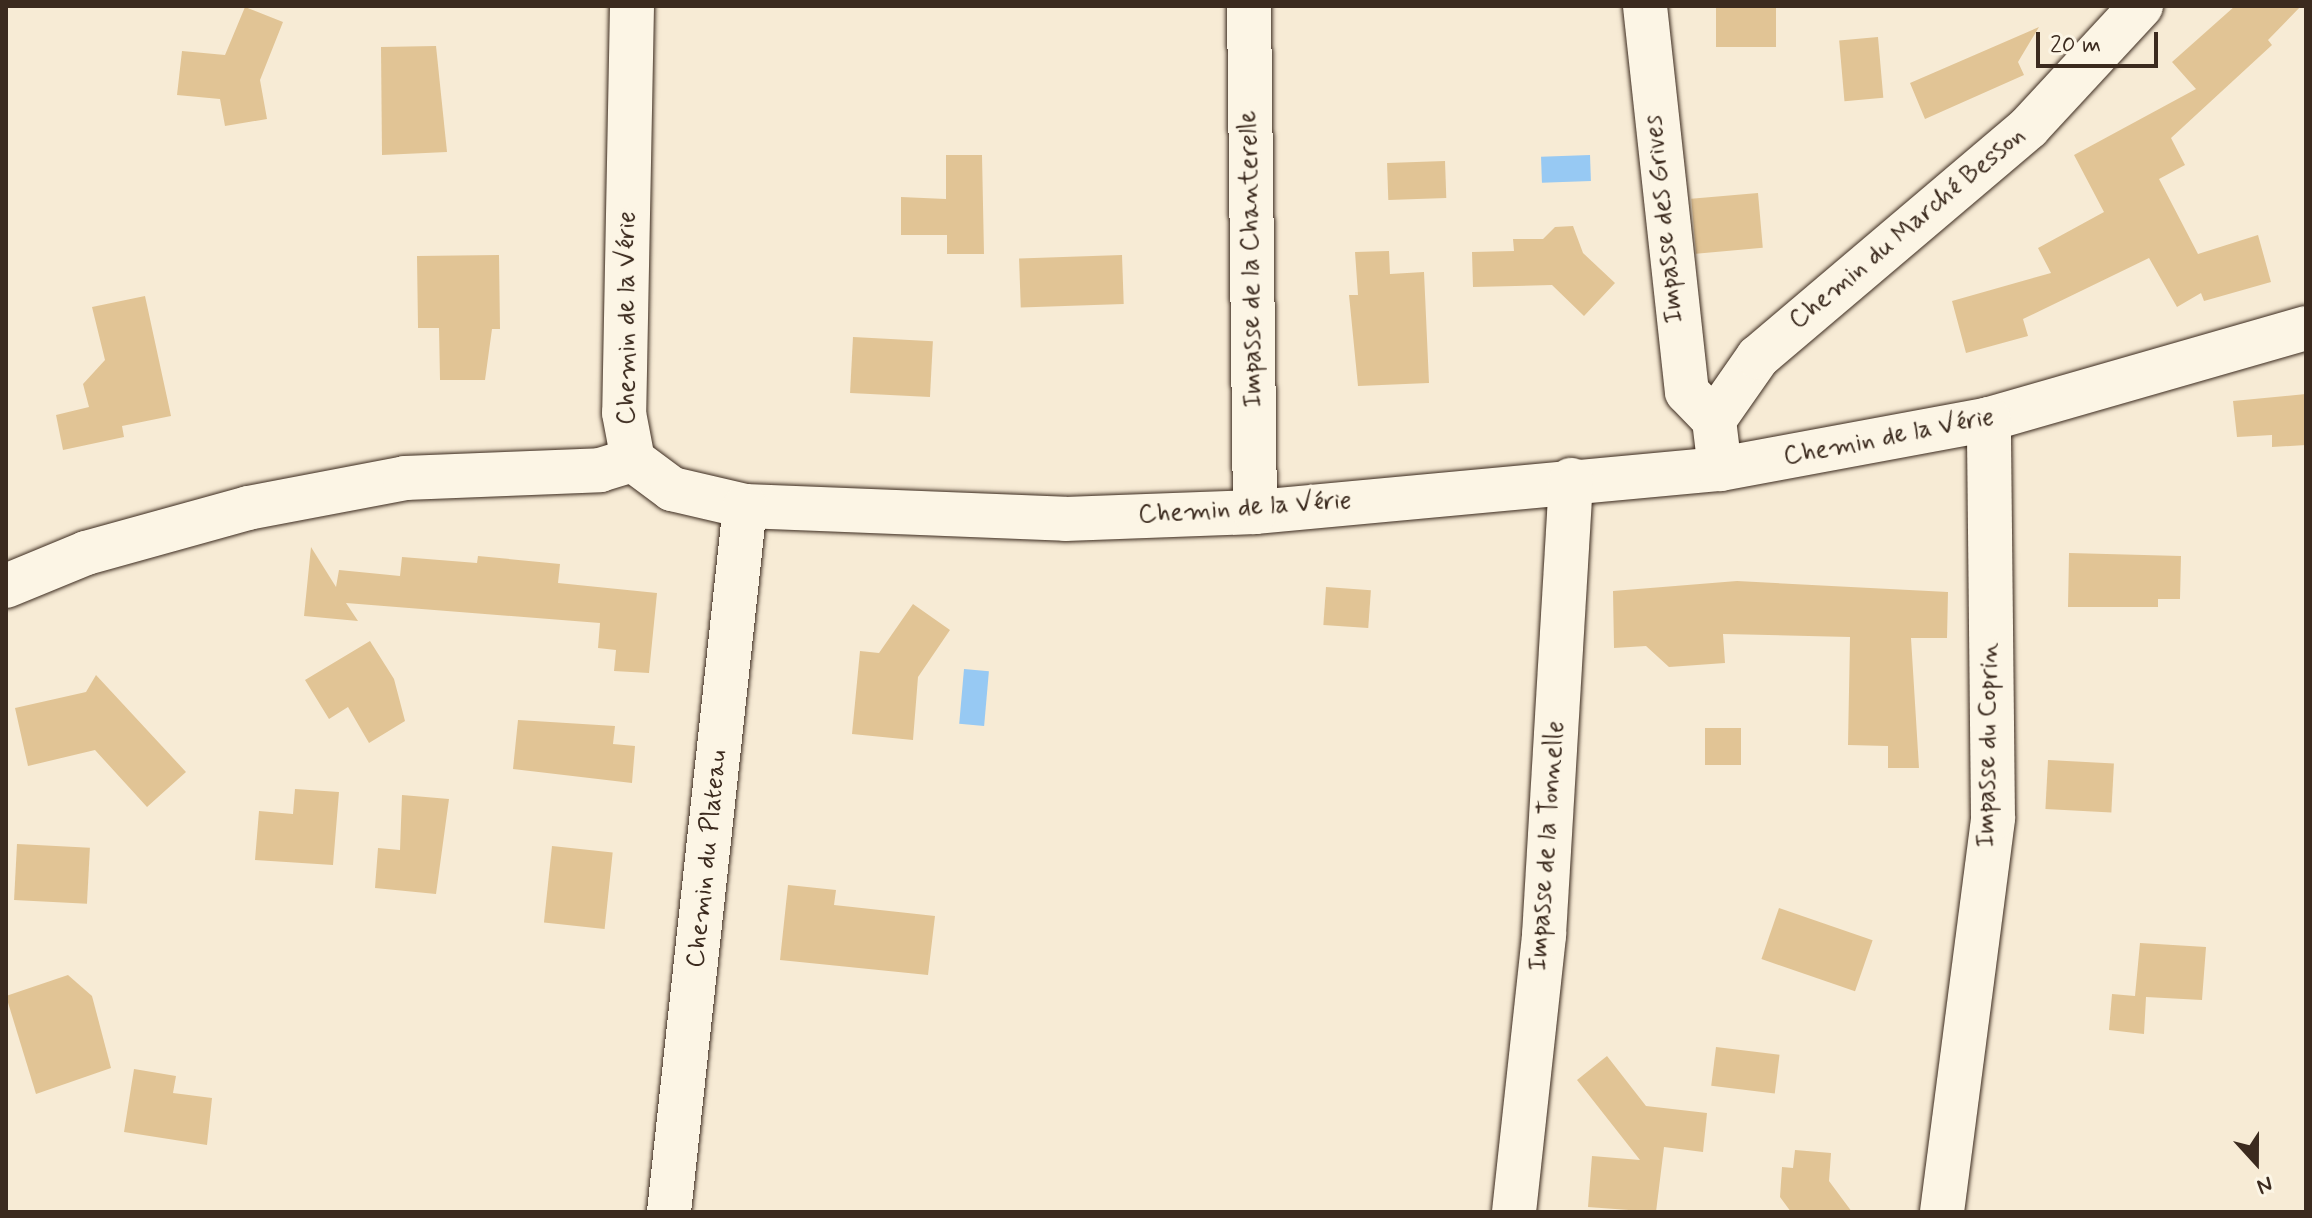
<!DOCTYPE html>
<html>
<head>
<meta charset="utf-8">
<style>
	body { margin:0 }
	#map { position:relative; width:2312px; height:1218px; overflow:hidden; background:#f7ebd5; font-family:Mynerve,sans-serif }
	div>[style] { position:absolute }
	.water>* { inset:0; background:#97c9f3; transform-origin:0 0 }
	.building>* { inset:0; background:#e1c495; transform-origin:0 0 }
	.roads { filter:drop-shadow(0 0 2px #3b2a1e) drop-shadow(0 0 2px #3b2a1e) }
	.minor>* { height:44px; margin:-22px; padding:0 22px; transform-origin:22px; border-radius:22px; background:#fcf5e5 }
	span { translate:-50% -50%; white-space:nowrap; text-align:center; line-height:1.15; -webkit-text-stroke:6px #fcf5e5; paint-order:stroke }
	.street-label { font-size:26px; color:#3b2a1e }
	.frame { position:absolute; inset:0; border:8px solid #3b2a1e; pointer-events:none }
	.north { position:absolute; left:2216px; top:1122px; width:80px; height:80px; -webkit-text-stroke:6px #fcf5e5; paint-order:stroke; rotate:159deg; font-size:22px; font-weight:700; line-height:32px; text-align:center; color:#3b2a1e }
	.north::after { content:''; display:block; margin:auto; width:28px; height:36px; background:#3b2a1e; clip-path:polygon(50% 0,100% 100%,50% 72%,0 100%) }
	.scale { position:absolute; left:2036px; top:32px; width:122px; height:36px; box-sizing:border-box; border:4px solid #3b2a1e; border-top:0; padding-left:10px; font-size:24px; line-height:28px; white-space:nowrap; color:#3b2a1e; -webkit-text-stroke:6px #fcf5e5; paint-order:stroke }
</style>
</head>
<body>
<div id="map">
	<div class="water">
		<i style="left:1590px;top:155px;width:26px;height:49px;rotate:88deg"></i>
		<i style="left:964px;top:669px;width:25px;height:55px;rotate:5deg"></i>
	</div>
	<div class="building">
		<i style="left:1716px;top:6px;width:60px;height:41px"></i>
		<i style="clip-path:polygon(2235px 6px,2301px 6px,2268px 40px,2272px 45px,2171px 138px,2185px 165px,2159px 179px,2198px 254px,2258px 235px,2271px 282px,2204px 301px,2201px 293px,2177px 307px,2149px 258px,2023px 319px,2028px 336px,1966px 353px,1952px 301px,2051px 273px,2038px 248px,2104px 212px,2074px 155px,2196px 89px,2172px 62px)"></i>
		<i style="clip-path:polygon(245px 7px,283px 22px,260px 80px,267px 119px,225px 126px,220px 99px,177px 95px,182px 51px,225px 55px)"></i>
		<i style="clip-path:polygon(2039px 27px,2018px 62px,2024px 75px,1925px 119px,1910px 83px)"></i>
		<i style="left:1878px;top:37px;width:61px;height:39px;rotate:85deg"></i>
		<i style="clip-path:polygon(436px 46px,447px 152px,382px 155px,381px 47px)"></i>
		<i style="clip-path:polygon(946px 155px,982px 155px,984px 254px,947px 254px,947px 235px,901px 235px,901px 197px,946px 199px)"></i>
		<i style="left:1445px;top:161px;width:37px;height:58px;rotate:88deg"></i>
		<i style="left:1758px;top:193px;width:55px;height:67px;rotate:85deg"></i>
		<i style="clip-path:polygon(1573px 226px,1583px 253px,1615px 283px,1584px 316px,1552px 285px,1473px 287px,1472px 252px,1514px 251px,1513px 239px,1543px 239px,1555px 227px)"></i>
		<i style="clip-path:polygon(1389px 251px,1390px 274px,1424px 272px,1429px 383px,1358px 386px,1349px 295px,1358px 295px,1355px 252px)"></i>
		<i style="clip-path:polygon(499px 255px,500px 329px,492px 329px,485px 380px,440px 380px,439px 328px,418px 328px,417px 256px)"></i>
		<i style="left:1122px;top:255px;width:49px;height:103px;rotate:88deg"></i>
		<i style="clip-path:polygon(145px 296px,171px 416px,122px 426px,124px 437px,63px 450px,56px 415px,89px 407px,83px 384px,105px 360px,92px 307px)"></i>
		<i style="left:853px;top:337px;width:80px;height:56px;rotate:3deg"></i>
		<i style="clip-path:polygon(2306px 394px,2306px 445px,2272px 447px,2272px 435px,2237px 437px,2233px 401px)"></i>
		<i style="clip-path:polygon(311px 547px,336px 587px,339px 570px,400px 576px,402px 557px,477px 563px,478px 556px,560px 564px,558px 583px,657px 593px,649px 673px,614px 671px,616px 650px,598px 648px,600px 623px,346px 603px,358px 621px,304px 616px)"></i>
		<i style="clip-path:polygon(2069px 553px,2181px 556px,2180px 599px,2158px 599px,2158px 607px,2068px 607px)"></i>
		<i style="clip-path:polygon(1737px 581px,1948px 592px,1947px 638px,1911px 638px,1919px 768px,1888px 768px,1888px 746px,1848px 745px,1850px 637px,1723px 634px,1725px 663px,1669px 667px,1646px 646px,1614px 648px,1613px 591px)"></i>
		<i style="left:1326px;top:587px;width:45px;height:38px;rotate:4deg"></i>
		<i style="clip-path:polygon(913px 604px,950px 630px,918px 677px,913px 740px,852px 734px,860px 651px,879px 653px)"></i>
		<i style="clip-path:polygon(370px 641px,394px 679px,405px 721px,369px 743px,348px 707px,329px 719px,305px 680px)"></i>
		<i style="clip-path:polygon(96px 675px,186px 772px,147px 807px,95px 750px,28px 766px,15px 708px,86px 692px)"></i>
		<i style="clip-path:polygon(518px 720px,615px 726px,613px 744px,635px 746px,632px 783px,513px 769px)"></i>
		<i style="left:1705px;top:728px;width:36px;height:37px"></i>
		<i style="left:2048px;top:760px;width:66px;height:49px;rotate:3deg"></i>
		<i style="clip-path:polygon(295px 789px,339px 792px,333px 865px,255px 860px,259px 811px,293px 814px)"></i>
		<i style="clip-path:polygon(402px 795px,449px 799px,436px 894px,375px 888px,378px 848px,400px 850px)"></i>
		<i style="left:17px;top:844px;width:73px;height:56px;rotate:3deg"></i>
		<i style="left:552px;top:846px;width:61px;height:77px;rotate:6deg"></i>
		<i style="clip-path:polygon(788px 885px,836px 890px,834px 905px,935px 916px,928px 975px,780px 960px)"></i>
		<i style="left:1779px;top:908px;width:99px;height:54px;rotate:19deg"></i>
		<i style="clip-path:polygon(2140px 943px,2206px 947px,2202px 1000px,2146px 997px,2144px 1034px,2109px 1030px,2112px 994px,2135px 996px)"></i>
		<i style="clip-path:polygon(68px 975px,92px 996px,111px 1068px,36px 1094px,6px 996px)"></i>
		<i style="left:1716px;top:1047px;width:64px;height:39px;rotate:7deg"></i>
		<i style="clip-path:polygon(1607px 1056px,1646px 1106px,1707px 1113px,1703px 1152px,1664px 1147px,1656px 1212px,1588px 1207px,1592px 1156px,1640px 1160px,1577px 1080px)"></i>
		<i style="clip-path:polygon(134px 1069px,176px 1076px,173px 1093px,212px 1098px,207px 1145px,124px 1132px)"></i>
		<i style="clip-path:polygon(1795px 1150px,1831px 1153px,1829px 1181px,1852px 1212px,1791px 1212px,1780px 1197px,1782px 1167px,1793px 1168px)"></i>
	</div>
	<div class="roads">
		<div class="minor">
			<i style="left:632px;top:6px;width:407px;rotate:91.1deg"></i>
			<i style="left:624px;top:413px;width:48px;rotate:79.2deg"></i>
			<i style="left:633px;top:460px;width:49px;rotate:36.6deg"></i>
			<i style="left:672px;top:489px;width:75px;rotate:13.1deg"></i>
			<i style="left:745px;top:506px;width:320px;rotate:2.3deg"></i>
			<i style="left:1065px;top:519px;width:190px;rotate:-2.1deg"></i>
			<i style="left:1255px;top:512px;width:467px;rotate:-5.3deg"></i>
			<i style="left:1720px;top:469px;width:274px;rotate:-10.5deg"></i>
			<i style="left:1989px;top:419px;width:330px;rotate:-16deg"></i>
			<i style="left:1249px;top:6px;width:506px;rotate:89.32deg"></i>
			<i style="left:1645px;top:6px;width:388px;rotate:83.8deg"></i>
			<i style="left:1687px;top:392px;width:39px;rotate:46deg"></i>
			<i style="left:1720px;top:469px;width:49px;rotate:-97deg"></i>
			<i style="left:1714px;top:420px;width:77px;rotate:-55.1deg"></i>
			<i style="left:1758px;top:357px;width:355px;rotate:-40.3deg"></i>
			<i style="left:2029px;top:127px;width:165px;rotate:-47.2deg"></i>
			<i style="left:6px;top:586px;width:87px;rotate:-22.4deg"></i>
			<i style="left:86px;top:553px;width:168px;rotate:-15.5deg"></i>
			<i style="left:248px;top:508px;width:160px;rotate:-10.8deg"></i>
			<i style="left:405px;top:478px;width:195px;rotate:-2.3deg"></i>
			<i style="left:600px;top:470px;width:34px;rotate:-17deg"></i>
			<i style="left:669px;top:1212px;width:710px;rotate:-83.86deg"></i>
			<i style="left:1514px;top:1212px;width:279px;rotate:-83.8deg"></i>
			<i style="left:1544px;top:935px;width:456px;rotate:-86.6deg"></i>
			<i style="left:1942px;top:1212px;width:397px;rotate:-82.6deg"></i>
			<i style="left:1993px;top:818px;width:399px;rotate:-90.6deg"></i>
		</div>
	</div>
	<div class="street-label">
		<span style="left:1665px;top:219px;rotate:-96deg">Impasse des Grives</span>
		<span style="left:1908px;top:229px;rotate:-40deg">Chemin du Marché Besson</span>
		<span style="left:1252px;top:259px;rotate:-91deg">Impasse de la Chanterelle</span>
		<span style="left:628px;top:318px;rotate:-90deg">Chemin de la Vérie</span>
		<span style="left:1889px;top:438px;rotate:-11deg">Chemin de la Vérie</span>
		<span style="left:1245px;top:509px;rotate:-4deg">Chemin de la Vérie</span>
		<span style="left:1989px;top:745px;rotate:-89deg">Impasse du Coprin</span>
		<span style="left:1548px;top:846px;rotate:-86deg">Impasse de la Tonnelle</span>
		<span style="left:708px;top:859px;rotate:-84deg">Chemin du Plateau</span>
	</div>
	<div class="frame"></div>
	<div class="north">N</div>
	<div class="scale">20 m</div>
</div>
</body>
</html>
